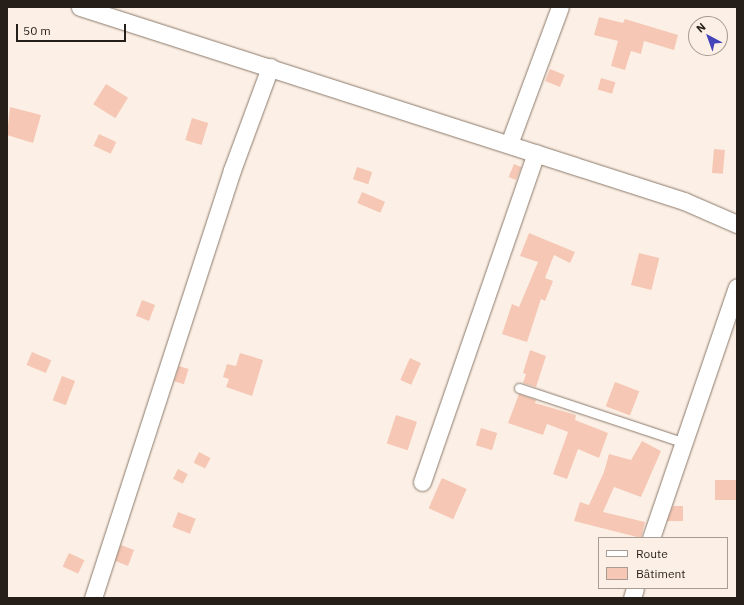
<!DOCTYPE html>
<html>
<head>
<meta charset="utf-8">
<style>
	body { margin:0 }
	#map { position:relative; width:744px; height:605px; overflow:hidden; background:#fcf0e6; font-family:"IBM Plex Sans",sans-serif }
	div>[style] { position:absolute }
	.building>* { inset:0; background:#f5c7b4; transform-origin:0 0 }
	.roads { filter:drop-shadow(0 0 1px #8b796a) drop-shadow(0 0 1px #8b796a) }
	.lane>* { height:9px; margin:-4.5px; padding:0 4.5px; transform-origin:4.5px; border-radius:4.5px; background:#fff }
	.street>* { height:17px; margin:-8.5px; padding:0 8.5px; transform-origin:8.5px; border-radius:8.5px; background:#fff }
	span { translate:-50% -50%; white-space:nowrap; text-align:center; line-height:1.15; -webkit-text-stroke:3px #fcf0e6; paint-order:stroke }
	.frame { position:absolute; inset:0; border:8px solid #261f19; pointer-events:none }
	.legend { position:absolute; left:598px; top:537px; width:130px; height:52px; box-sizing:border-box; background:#fcf0e6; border:1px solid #a69c94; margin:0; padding:5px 7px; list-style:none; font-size:12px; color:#261f19 }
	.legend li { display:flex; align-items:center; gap:8px; height:20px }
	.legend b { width:20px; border:1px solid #a69c94 }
	.north { position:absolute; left:688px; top:16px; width:40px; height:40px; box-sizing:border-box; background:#fcf0e6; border:1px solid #a69c94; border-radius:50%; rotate:319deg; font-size:11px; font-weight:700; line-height:16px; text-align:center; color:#261f19 }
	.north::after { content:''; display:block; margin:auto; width:14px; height:18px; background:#4444ba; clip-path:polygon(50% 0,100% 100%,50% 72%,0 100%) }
	.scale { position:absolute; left:16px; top:24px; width:110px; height:18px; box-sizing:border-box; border:2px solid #261f19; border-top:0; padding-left:5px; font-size:12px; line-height:14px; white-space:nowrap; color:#261f19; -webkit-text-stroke:3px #fcf0e6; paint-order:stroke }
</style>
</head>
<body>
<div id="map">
	<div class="building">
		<i style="clip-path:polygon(599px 17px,623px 23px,625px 19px,678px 35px,674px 50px,644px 41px,641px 54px,631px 51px,625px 70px,611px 66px,618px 41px,594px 35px)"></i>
		<i style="left:550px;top:69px;width:16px;height:13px;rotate:22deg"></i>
		<i style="left:601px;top:78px;width:15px;height:12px;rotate:16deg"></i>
		<i style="left:106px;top:84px;width:26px;height:24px;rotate:32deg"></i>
		<i style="clip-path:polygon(10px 107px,41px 115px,33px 143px,7px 135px)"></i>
		<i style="left:192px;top:118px;width:17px;height:23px;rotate:17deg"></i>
		<i style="left:99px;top:134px;width:19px;height:13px;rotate:25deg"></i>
		<i style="left:714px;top:149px;width:11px;height:24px;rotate:5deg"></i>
		<i style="left:514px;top:164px;width:8px;height:14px;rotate:23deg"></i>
		<i style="left:357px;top:167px;width:16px;height:13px;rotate:18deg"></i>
		<i style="left:362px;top:192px;width:25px;height:12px;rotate:23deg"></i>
		<i style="clip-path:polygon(529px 233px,575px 252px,570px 263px,554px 255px,545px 278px,553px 281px,545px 301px,541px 299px,527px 342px,502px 334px,512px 304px,519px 307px,538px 262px,520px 256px)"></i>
		<i style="left:639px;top:253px;width:21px;height:33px;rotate:14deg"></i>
		<i style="left:142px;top:300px;width:14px;height:17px;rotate:21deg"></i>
		<i style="clip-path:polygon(530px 350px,546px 356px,536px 387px,523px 383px,526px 374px,523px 373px)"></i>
		<i style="left:32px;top:352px;width:21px;height:14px;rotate:23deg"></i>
		<i style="clip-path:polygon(240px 353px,263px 360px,252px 396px,226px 387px,229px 379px,223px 377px,227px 364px,236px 366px)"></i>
		<i style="left:410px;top:358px;width:12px;height:24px;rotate:24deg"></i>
		<i style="left:179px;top:366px;width:10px;height:16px;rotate:17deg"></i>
		<i style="left:62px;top:376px;width:14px;height:26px;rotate:21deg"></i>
		<i style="left:615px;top:382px;width:26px;height:26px;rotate:21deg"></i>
		<i style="clip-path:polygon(519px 394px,536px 400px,535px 403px,576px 415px,575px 420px,608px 433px,599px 458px,578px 449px,567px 479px,553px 474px,568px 432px,547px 424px,543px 435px,508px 423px)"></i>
		<i style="left:396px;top:415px;width:22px;height:30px;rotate:18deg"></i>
		<i style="left:481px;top:428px;width:17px;height:18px;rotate:17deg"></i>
		<i style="clip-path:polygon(642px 441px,661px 451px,641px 497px,614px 487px,603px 512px,645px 522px,641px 538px,574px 521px,580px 502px,589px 505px,604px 472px,609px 454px,631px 460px)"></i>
		<i style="left:199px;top:452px;width:13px;height:12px;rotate:27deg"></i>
		<i style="left:178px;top:469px;width:11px;height:11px;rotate:27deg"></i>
		<i style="left:442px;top:478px;width:27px;height:33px;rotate:24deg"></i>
		<i style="left:737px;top:480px;width:20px;height:22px;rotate:90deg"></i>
		<i style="clip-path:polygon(673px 506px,683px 506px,683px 521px,667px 521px)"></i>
		<i style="left:178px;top:512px;width:19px;height:16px;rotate:21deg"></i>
		<i style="left:121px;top:545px;width:14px;height:17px;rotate:21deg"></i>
		<i style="left:69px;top:553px;width:17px;height:15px;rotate:25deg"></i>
	</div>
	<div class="roads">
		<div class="lane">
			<i style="left:519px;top:388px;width:172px;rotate:18.3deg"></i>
		</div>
		<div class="street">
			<i style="left:80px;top:7px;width:634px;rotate:17.81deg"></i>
			<i style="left:684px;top:201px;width:58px;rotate:23.5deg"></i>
			<i style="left:509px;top:144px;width:146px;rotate:-69.6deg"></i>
			<i style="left:422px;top:482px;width:348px;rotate:-70.9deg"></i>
			<i style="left:651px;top:538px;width:265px;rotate:-71.1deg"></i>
			<i style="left:93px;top:598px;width:450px;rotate:-72deg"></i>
			<i style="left:232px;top:170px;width:110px;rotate:-69.7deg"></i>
			<i style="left:632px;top:598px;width:10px;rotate:-73deg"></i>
		</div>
	</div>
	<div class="frame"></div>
	<ul class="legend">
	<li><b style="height:5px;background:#fff"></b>Route</li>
	<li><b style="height:11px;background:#f5c7b4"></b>Bâtiment</li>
	</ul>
	<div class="north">N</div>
	<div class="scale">50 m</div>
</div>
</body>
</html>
